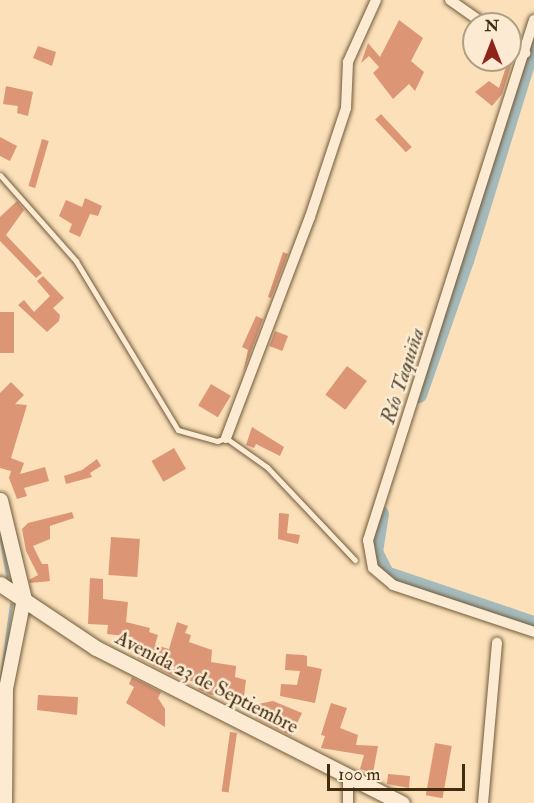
<!DOCTYPE html>
<html>
<head>
<meta charset="utf-8">
<style>
	body { margin:0 }
	#map { position:relative; width:534px; height:803px; overflow:hidden; background:#fbe0b9; font-family:"IM FELL Double Pica",serif }
	div>[style] { position:absolute }
	.stream>* { height:3px; margin:-1.5px; padding:0 1.5px; transform-origin:1.5px; border-radius:1.5px; background:#a5babb }
	.river>* { height:16px; margin:-8px; padding:0 8px; transform-origin:8px; border-radius:8px; background:#a5babb }
	.building>* { inset:0; background:#dc9676; transform-origin:0 0 }
	.roads { filter:drop-shadow(0 0 2px #705a3a) drop-shadow(0 0 2px #705a3a) }
	.service>* { height:5px; margin:-2.5px; padding:0 2.5px; transform-origin:2.5px; border-radius:2.5px; background:#fcebd2 }
	.minor>* { height:10px; margin:-5px; padding:0 5px; transform-origin:5px; border-radius:5px; background:#fcebd2 }
	.tertiary>* { height:14px; margin:-7px; padding:0 7px; transform-origin:7px; border-radius:7px; background:#fcebd2 }
	.secondary>* { height:15px; margin:-7.5px; padding:0 7.5px; transform-origin:7.5px; border-radius:7.5px; background:#fcebd2 }
	span { translate:-50% -50%; white-space:nowrap; text-align:center; line-height:1.15; -webkit-text-stroke:5px #fcebd2; paint-order:stroke }
	.street-label { font-size:20px; color:#412d10 }
	.water-label { font-size:21px; color:#5a503b; font-style:italic }
	.north { position:absolute; left:462px; top:12px; width:60px; height:60px; box-sizing:border-box; background:#fcebd2; border:2px solid #b19f84; border-radius:50%; rotate:0deg; font-size:16px; font-weight:700; line-height:24px; text-align:center; color:#412d10 }
	.north::after { content:''; display:block; margin:auto; width:21px; height:27px; background:#8f2418; clip-path:polygon(50% 0,100% 100%,50% 72%,0 100%) }
	.scale { position:absolute; left:327px; top:764px; width:138px; height:27px; box-sizing:border-box; border:3px solid #412d10; border-top:0; padding-left:8px; font-size:18px; line-height:21px; white-space:nowrap; color:#412d10; -webkit-text-stroke:4px #fcebd2; paint-order:stroke }
</style>
</head>
<body>
<div id="map">
	<div class="stream">
		<i style="left:0;top:535px;width:42px;rotate:80.3deg"></i>
		<i style="left:0;top:685px;width:82px;rotate:-82.3deg"></i>
	</div>
	<div class="river">
		<i style="left:419px;top:395px;width:142px;rotate:-70.7deg"></i>
		<i style="left:466px;top:261px;width:229px;rotate:-72.8deg"></i>
		<i style="left:381px;top:514px;width:38px;rotate:99deg"></i>
		<i style="left:375px;top:552px;width:25px;rotate:63deg"></i>
		<i style="left:386px;top:574px;width:156px;rotate:18.7deg"></i>
	</div>
	<div class="building">
		<i style="clip-path:polygon(399px 20px,423px 38px,411px 61px,424px 72px,415px 91px,409px 84px,393px 99px,373px 73px,379px 67px,369px 56px,361px 63px,368px 43px,380px 57px)"></i>
		<i style="clip-path:polygon(38px 46px,56px 52px,52px 66px,33px 58px)"></i>
		<i style="clip-path:polygon(510px 55px,514px 56px,502px 94px,492px 106px,475px 92px,489px 81px,499px 88px)"></i>
		<i style="clip-path:polygon(6px 86px,33px 92px,28px 116px,17px 113px,18px 106px,3px 104px)"></i>
		<i style="left:381px;top:114px;width:45px;height:8px;rotate:47deg"></i>
		<i style="clip-path:polygon(0 137px,17px 146px,10px 161px,0 156px)"></i>
		<i style="left:42px;top:139px;width:7px;height:49px;rotate:16deg"></i>
		<i style="clip-path:polygon(85px 198px,102px 206px,98px 216px,90px 214px,80px 237px,69px 232px,72px 224px,59px 216px,66px 200px,82px 207px)"></i>
		<i style="clip-path:polygon(17px 201px,24px 210px,6px 235px,42px 273px,36px 278px,0 241px,0 217px)"></i>
		<i style="clip-path:polygon(283px 252px,288px 254px,271px 298px,268px 297px)"></i>
		<i style="clip-path:polygon(43px 276px,64px 298px,53px 308px,60px 315px,59px 321px,47px 332px,18px 305px,24px 300px,34px 312px,50px 296px,37px 281px)"></i>
		<i style="left:0;top:312px;width:14px;height:41px"></i>
		<i style="clip-path:polygon(256px 316px,263px 319px,243px 373px,248px 350px,242px 347px)"></i>
		<i style="left:275px;top:331px;width:14px;height:16px;rotate:21deg"></i>
		<i style="left:347px;top:366px;width:25px;height:36px;rotate:37deg"></i>
		<i style="clip-path:polygon(11px 382px,24px 395px,15px 404px,27px 405px,11px 458px,24px 463px,20px 474px,45px 467px,49px 481px,24px 488px,27px 496px,17px 499px,9px 478px,11px 471px,0 468px,0 393px)"></i>
		<i style="left:211px;top:384px;width:23px;height:25px;rotate:31deg"></i>
		<i style="clip-path:polygon(252px 427px,284px 447px,280px 456px,256px 444px,254px 448px,246px 445px)"></i>
		<i style="left:174px;top:448px;width:24px;height:26px;rotate:60deg"></i>
		<i style="clip-path:polygon(97px 459px,101px 466px,90px 473px,92px 477px,66px 484px,64px 476px,82px 470px)"></i>
		<i style="clip-path:polygon(72px 512px,74px 518px,50px 526px,50px 539px,33px 546px,42px 564px,48px 564px,50px 581px,30px 583px,29px 580px,38px 575px,26px 551px,22px 529px,28px 523px)"></i>
		<i style="clip-path:polygon(279px 513px,289px 514px,287px 533px,300px 535px,298px 544px,278px 539px)"></i>
		<i style="left:111px;top:537px;width:29px;height:38px;rotate:4deg"></i>
		<i style="clip-path:polygon(90px 578px,103px 579px,103px 599px,128px 602px,126px 622px,150px 628px,149px 632px,158px 635px,155px 645px,169px 649px,177px 622px,188px 626px,185px 633px,191px 635px,189px 642px,212px 650px,211px 662px,236px 666px,235px 677px,246px 680px,243px 704px,234px 703px,234px 696px,211px 695px,198px 689px,199px 683px,175px 677px,138px 658px,140px 651px,130px 648px,133px 637px,107px 634px,108px 625px,88px 624px)"></i>
		<i style="clip-path:polygon(286px 654px,303px 655px,307px 656px,307px 666px,322px 669px,315px 703px,280px 696px,281px 684px,297px 685px,300px 671px,285px 670px)"></i>
		<i style="clip-path:polygon(132px 677px,161px 692px,158px 698px,165px 709px,165px 727px,126px 703px,134px 687px,129px 684px)"></i>
		<i style="clip-path:polygon(38px 695px,78px 697px,77px 715px,37px 710px)"></i>
		<i style="clip-path:polygon(273px 701px,302px 713px,291px 736px,256px 718px,258px 704px)"></i>
		<i style="clip-path:polygon(331px 703px,347px 708px,340px 728px,358px 735px,356px 745px,378px 746px,373px 773px,360px 769px,364px 755px,321px 748px,325px 736px,321px 735px)"></i>
		<i style="left:230px;top:732px;width:7px;height:60px;rotate:8deg"></i>
		<i style="left:435px;top:743px;width:17px;height:53px;rotate:10deg"></i>
		<i style="clip-path:polygon(388px 774px,410px 776px,409px 788px,387px 784px)"></i>
	</div>
	<div class="roads">
		<div class="service">
			<i style="left:0;top:175px;width:115px;rotate:48.5deg"></i>
			<i style="left:76px;top:261px;width:197px;rotate:58.9deg"></i>
			<i style="left:178px;top:430px;width:41px;rotate:15.8deg"></i>
			<i style="left:217px;top:441px;width:9px;rotate:-18deg"></i>
			<i style="left:226px;top:438px;width:50px;rotate:35.3deg"></i>
			<i style="left:267px;top:467px;width:128px;rotate:46.6deg"></i>
		</div>
		<div class="minor">
			<i style="left:450px;top:0;width:42px;rotate:35.2deg"></i>
			<i style="left:534px;top:20px;width:546px;rotate:107.7deg"></i>
			<i style="left:368px;top:540px;width:28px;rotate:80deg"></i>
			<i style="left:373px;top:568px;width:26px;rotate:40deg"></i>
			<i style="left:393px;top:585px;width:149px;rotate:18.4deg"></i>
			<i style="left:510px;top:42px;width:19px;rotate:36deg"></i>
			<i style="left:226px;top:438px;width:236px;rotate:-69.2deg"></i>
			<i style="left:310px;top:217px;width:115px;rotate:-71.7deg"></i>
			<i style="left:346px;top:108px;width:46px;rotate:-87.5deg"></i>
			<i style="left:348px;top:62px;width:68px;rotate:-65.7deg"></i>
			<i style="left:348px;top:803px;width:25px;rotate:-90deg"></i>
			<i style="left:483px;top:803px;width:161px;rotate:-85deg"></i>
		</div>
		<div class="tertiary">
			<i style="left:5px;top:803px;width:114px;rotate:-89.5deg"></i>
			<i style="left:6px;top:689px;width:92px;rotate:-78.7deg"></i>
		</div>
		<div class="secondary">
			<i style="left:0;top:500px;width:102px;rotate:76.4deg"></i>
			<i style="left:0;top:584px;width:115px;rotate:33.7deg"></i>
			<i style="left:96px;top:648px;width:343px;rotate:26.9deg"></i>
		</div>
	</div>
	<div class="street-label">
		<span style="left:207px;top:682px;rotate:27deg">Avenida 23 de Septiembre</span>
	</div>
	<div class="water-label">
		<span style="left:403px;top:376px;rotate:-72deg">Río Taquiña</span>
	</div>
	<div class="north">N</div>
	<div class="scale">100 m</div>
</div>
</body>
</html>
